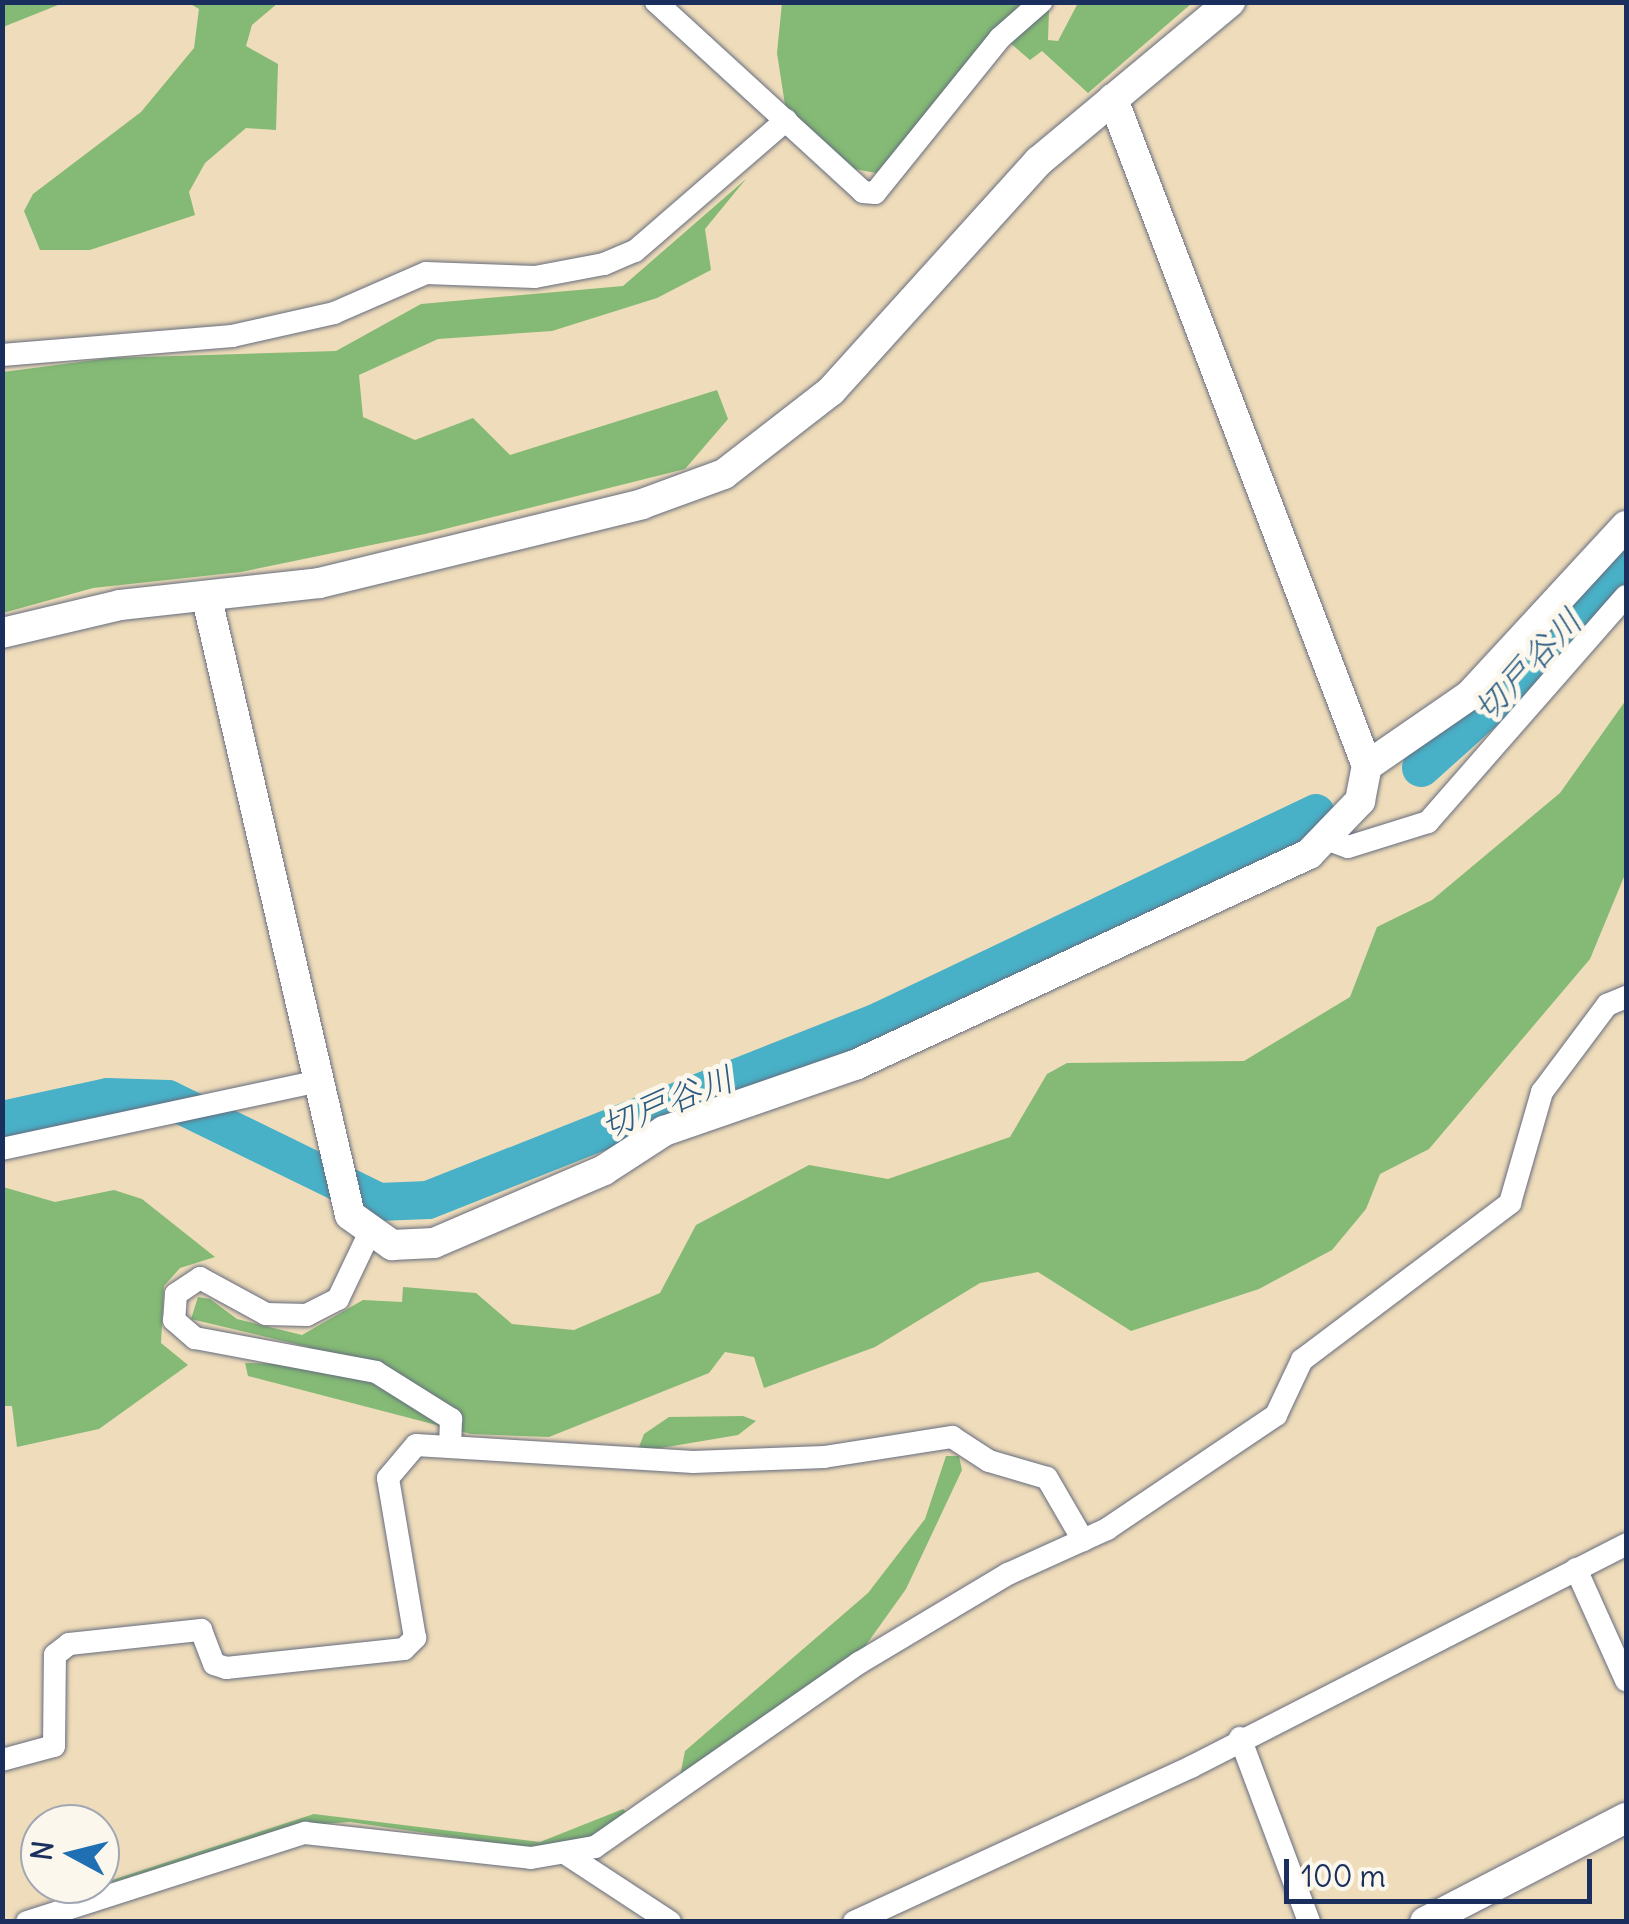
<!DOCTYPE html>
<html>
<head>
<meta charset="utf-8">
<style>
	body { margin:0 }
	#map { position:relative; width:1629px; height:1924px; overflow:hidden; background:#efdcba; font-family:Delius,"Klee One",sans-serif }
	div>[style] { position:absolute }
	.forest>* { inset:0; background:#84ba75 }
	.river>* { height:38px; margin:-19px; padding:0 19px; transform-origin:19px; border-radius:19px; background:#48b0c7 }
	.roads { filter:drop-shadow(0 0 2px #656c7e) drop-shadow(0 0 2px #656c7e) }
	.minor>* { height:22px; margin:-11px; padding:0 11px; transform-origin:11px; border-radius:11px; background:#fff }
	.tertiary>* { height:30px; margin:-15px; padding:0 15px; transform-origin:15px; border-radius:15px; background:#fff }
	span { translate:-50% -50%; white-space:nowrap; text-align:center; line-height:1.15; -webkit-text-stroke:10px #fbf7ec; paint-order:stroke }
	.water-label { font-size:35px; color:#2b5c83; font-style:italic }
	.frame { position:absolute; inset:0; border:5px solid #1b2f5e; pointer-events:none }
	.north { position:absolute; left:20px; top:1804px; width:100px; height:100px; box-sizing:border-box; background:#fbf7ec; border:2px solid #a1a7b3; border-radius:50%; rotate:277deg; font-size:28px; font-weight:700; line-height:40px; text-align:center; color:#1b2f5e }
	.north::after { content:''; display:block; margin:auto; width:35px; height:45px; background:#1f6fb2; clip-path:polygon(50% 0,100% 100%,50% 72%,0 100%) }
	.scale { position:absolute; left:1284px; top:1859px; width:308px; height:45px; box-sizing:border-box; border:5px solid #1b2f5e; border-top:0; padding-left:12px; font-size:30px; line-height:35px; white-space:nowrap; color:#1b2f5e; -webkit-text-stroke:8px #fbf7ec; paint-order:stroke }
</style>
</head>
<body>
<div id="map">
	<div class="forest">
		<i style="clip-path:polygon(3px 2px,63px 2px,63px 3px,3px 27px)"></i>
		<i style="clip-path:polygon(189px 3px,278px 3px,252px 25px,246px 46px,278px 64px,276px 130px,246px 128px,205px 163px,189px 192px,195px 215px,90px 250px,40px 250px,24px 211px,33px 194px,141px 112px,194px 48px,199px 9px)"></i>
		<i style="clip-path:polygon(782px 3px,1021px 3px,876px 173px,849px 168px,785px 105px,777px 53px)"></i>
		<i style="clip-path:polygon(1078px 3px,1192px 3px,1088px 93px,1042px 51px,1030px 60px,1009px 42px,1049px 10px,1048px 40px,1058px 41px)"></i>
		<i style="clip-path:polygon(746px 179px,705px 229px,711px 270px,657px 298px,552px 331px,438px 339px,359px 375px,363px 417px,415px 440px,473px 418px,510px 455px,717px 390px,728px 419px,685px 469px,425px 534px,241px 572px,93px 588px,3px 613px,3px 372px,110px 358px,336px 351px,421px 304px,623px 286px)"></i>
		<i style="clip-path:polygon(1626px 700px,1626px 872px,1590px 959px,1429px 1149px,1380px 1174px,1366px 1209px,1332px 1250px,1259px 1289px,1131px 1331px,1038px 1272px,980px 1283px,875px 1347px,764px 1388px,754px 1357px,725px 1352px,709px 1373px,549px 1437px,471px 1434px,248px 1376px,245px 1363px,292px 1364px,308px 1347px,191px 1319px,198px 1297px,210px 1299px,237px 1319px,302px 1335px,363px 1300px,402px 1302px,403px 1287px,476px 1293px,512px 1324px,574px 1330px,660px 1293px,696px 1225px,809px 1165px,888px 1179px,1010px 1137px,1047px 1074px,1067px 1063px,1244px 1061px,1350px 997px,1377px 927px,1432px 900px,1560px 793px)"></i>
		<i style="clip-path:polygon(3px 1187px,55px 1202px,114px 1190px,142px 1199px,215px 1257px,180px 1268px,164px 1286px,161px 1343px,188px 1365px,99px 1429px,17px 1447px,12px 1406px,3px 1406px)"></i>
		<i style="clip-path:polygon(743px 1416px,756px 1421px,738px 1435px,637px 1452px,644px 1434px,669px 1417px)"></i>
		<i style="clip-path:polygon(946px 1456px,959px 1456px,962px 1470px,906px 1589px,861px 1652px,680px 1776px,685px 1751px,868px 1593px,925px 1519px)"></i>
		<i style="clip-path:polygon(623px 1809px,629px 1815px,595px 1836px,549px 1851px,350px 1822px,307px 1825px,48px 1901px,314px 1814px,540px 1842px)"></i>
	</div>
	<div class="river">
		<i style="left:1421px;top:768px;width:127px;rotate:-41.8deg"></i>
		<i style="left:1516px;top:683px;width:169px;rotate:-49.3deg"></i>
		<i style="left:2px;top:1120px;width:108px;rotate:-12.2deg"></i>
		<i style="left:108px;top:1097px;width:60px;rotate:1.9deg"></i>
		<i style="left:168px;top:1099px;width:235px;rotate:26deg"></i>
		<i style="left:379px;top:1202px;width:49px;rotate:-2.3deg"></i>
		<i style="left:428px;top:1200px;width:486px;rotate:-21.6deg"></i>
		<i style="left:880px;top:1021px;width:483px;rotate:-25.5deg"></i>
	</div>
	<div class="roads">
		<div class="minor">
			<i style="left:656px;top:2px;width:281px;rotate:42.5deg"></i>
			<i style="left:863px;top:192px;width:12px;rotate:5deg"></i>
			<i style="left:875px;top:193px;width:199px;rotate:-51.1deg"></i>
			<i style="left:1000px;top:38px;width:55px;rotate:-41.3deg"></i>
			<i style="left:2px;top:355px;width:231px;rotate:-4.7deg"></i>
			<i style="left:232px;top:336px;width:105px;rotate:-12.7deg"></i>
			<i style="left:334px;top:313px;width:100px;rotate:-23.5deg"></i>
			<i style="left:426px;top:273px;width:109px;rotate:2.1deg"></i>
			<i style="left:535px;top:277px;width:70px;rotate:-10.7deg"></i>
			<i style="left:604px;top:264px;width:34px;rotate:-23deg"></i>
			<i style="left:635px;top:251px;width:200px;rotate:-40.9deg"></i>
			<i style="left:1326px;top:839px;width:23px;rotate:20deg"></i>
			<i style="left:1348px;top:847px;width:84px;rotate:-17.4deg"></i>
			<i style="left:1428px;top:822px;width:300px;rotate:-48.8deg"></i>
			<i style="left:2px;top:1149px;width:323px;rotate:-12.1deg"></i>
			<i style="left:369px;top:1234px;width:72px;rotate:115.5deg"></i>
			<i style="left:338px;top:1299px;width:35px;rotate:153deg"></i>
			<i style="left:307px;top:1315px;width:41px;rotate:-178.6deg"></i>
			<i style="left:266px;top:1314px;width:75px;rotate:-151.4deg"></i>
			<i style="left:200px;top:1278px;width:29px;rotate:146deg"></i>
			<i style="left:176px;top:1294px;width:26px;rotate:94deg"></i>
			<i style="left:174px;top:1320px;width:28px;rotate:41deg"></i>
			<i style="left:195px;top:1338px;width:184px;rotate:10.6deg"></i>
			<i style="left:376px;top:1372px;width:89px;rotate:32.1deg"></i>
			<i style="left:451px;top:1419px;width:25px;rotate:92deg"></i>
			<i style="left:1576px;top:1569px;width:122px;rotate:65.8deg"></i>
			<i style="left:1240px;top:1738px;width:197px;rotate:69.4deg"></i>
			<i style="left:2px;top:1760px;width:54px;rotate:-15.1deg"></i>
			<i style="left:54px;top:1746px;width:91px;rotate:-89.4deg"></i>
			<i style="left:55px;top:1655px;width:18px;rotate:-38deg"></i>
			<i style="left:69px;top:1644px;width:133px;rotate:-6.1deg"></i>
			<i style="left:201px;top:1630px;width:36px;rotate:69deg"></i>
			<i style="left:214px;top:1664px;width:13px;rotate:18deg"></i>
			<i style="left:226px;top:1668px;width:179px;rotate:-6.1deg"></i>
			<i style="left:404px;top:1649px;width:16px;rotate:-45deg"></i>
			<i style="left:415px;top:1638px;width:162px;rotate:-99.6deg"></i>
			<i style="left:388px;top:1478px;width:43px;rotate:-49.7deg"></i>
			<i style="left:416px;top:1445px;width:278px;rotate:3.5deg"></i>
			<i style="left:693px;top:1462px;width:131px;rotate:-2.2deg"></i>
			<i style="left:824px;top:1457px;width:130px;rotate:-8.9deg"></i>
			<i style="left:952px;top:1437px;width:44px;rotate:33deg"></i>
			<i style="left:989px;top:1461px;width:60px;rotate:16.3deg"></i>
			<i style="left:1047px;top:1478px;width:72px;rotate:59.9deg"></i>
			<i style="left:568px;top:1855px;width:122px;rotate:33.3deg"></i>
			<i style="left:27px;top:1922px;width:292px;rotate:-17.8deg"></i>
			<i style="left:305px;top:1833px;width:227px;rotate:6.3deg"></i>
			<i style="left:531px;top:1858px;width:65px;rotate:-9.8deg"></i>
			<i style="left:595px;top:1847px;width:322px;rotate:-34.9deg"></i>
			<i style="left:859px;top:1663px;width:174px;rotate:-30.9deg"></i>
			<i style="left:1008px;top:1574px;width:109px;rotate:-24.4deg"></i>
			<i style="left:1107px;top:1529px;width:204px;rotate:-34deg"></i>
			<i style="left:1276px;top:1415px;width:61px;rotate:-64.7deg"></i>
			<i style="left:1302px;top:1360px;width:261px;rotate:-37deg"></i>
			<i style="left:1510px;top:1203px;width:116px;rotate:-73.9deg"></i>
			<i style="left:1542px;top:1092px;width:109px;rotate:-53.2deg"></i>
			<i style="left:1607px;top:1005px;width:21px;rotate:-23deg"></i>
			<i style="left:854px;top:1922px;width:371px;rotate:-24.7deg"></i>
			<i style="left:1191px;top:1767px;width:489px;rotate:-27.1deg"></i>
		</div>
		<div class="tertiary">
			<i style="left:207px;top:599px;width:632px;rotate:76.93deg"></i>
			<i style="left:350px;top:1215px;width:52px;rotate:35.5deg"></i>
			<i style="left:392px;top:1245px;width:42px;rotate:-2.7deg"></i>
			<i style="left:434px;top:1243px;width:185px;rotate:-23.2deg"></i>
			<i style="left:604px;top:1170px;width:72px;rotate:-33deg"></i>
			<i style="left:664px;top:1131px;width:202px;rotate:-19.1deg"></i>
			<i style="left:855px;top:1065px;width:501px;rotate:-24.93deg"></i>
			<i style="left:1309px;top:854px;width:74px;rotate:-46.1deg"></i>
			<i style="left:1360px;top:801px;width:36px;rotate:-79deg"></i>
			<i style="left:1367px;top:766px;width:714px;rotate:-110.85deg"></i>
			<i style="left:2px;top:633px;width:121px;rotate:-13.3deg"></i>
			<i style="left:120px;top:605px;width:200px;rotate:-6.3deg"></i>
			<i style="left:319px;top:583px;width:333px;rotate:-13.7deg"></i>
			<i style="left:642px;top:504px;width:87px;rotate:-20.1deg"></i>
			<i style="left:724px;top:474px;width:135px;rotate:-37.8deg"></i>
			<i style="left:831px;top:391px;width:310px;rotate:-47.9deg"></i>
			<i style="left:1039px;top:161px;width:249px;rotate:-39.8deg"></i>
			<i style="left:1367px;top:766px;width:125px;rotate:-34.6deg"></i>
			<i style="left:1470px;top:695px;width:230px;rotate:-47.3deg"></i>
			<i style="left:1425px;top:1922px;width:226px;rotate:-27.4deg"></i>
		</div>
	</div>
	<div class="water-label">
		<span style="left:1527px;top:664px;rotate:-46deg">切戸谷川</span>
		<span style="left:667px;top:1101px;rotate:-21deg">切戸谷川</span>
	</div>
	<div class="frame"></div>
	<div class="north">N</div>
	<div class="scale">100 m</div>
</div>
</body>
</html>
